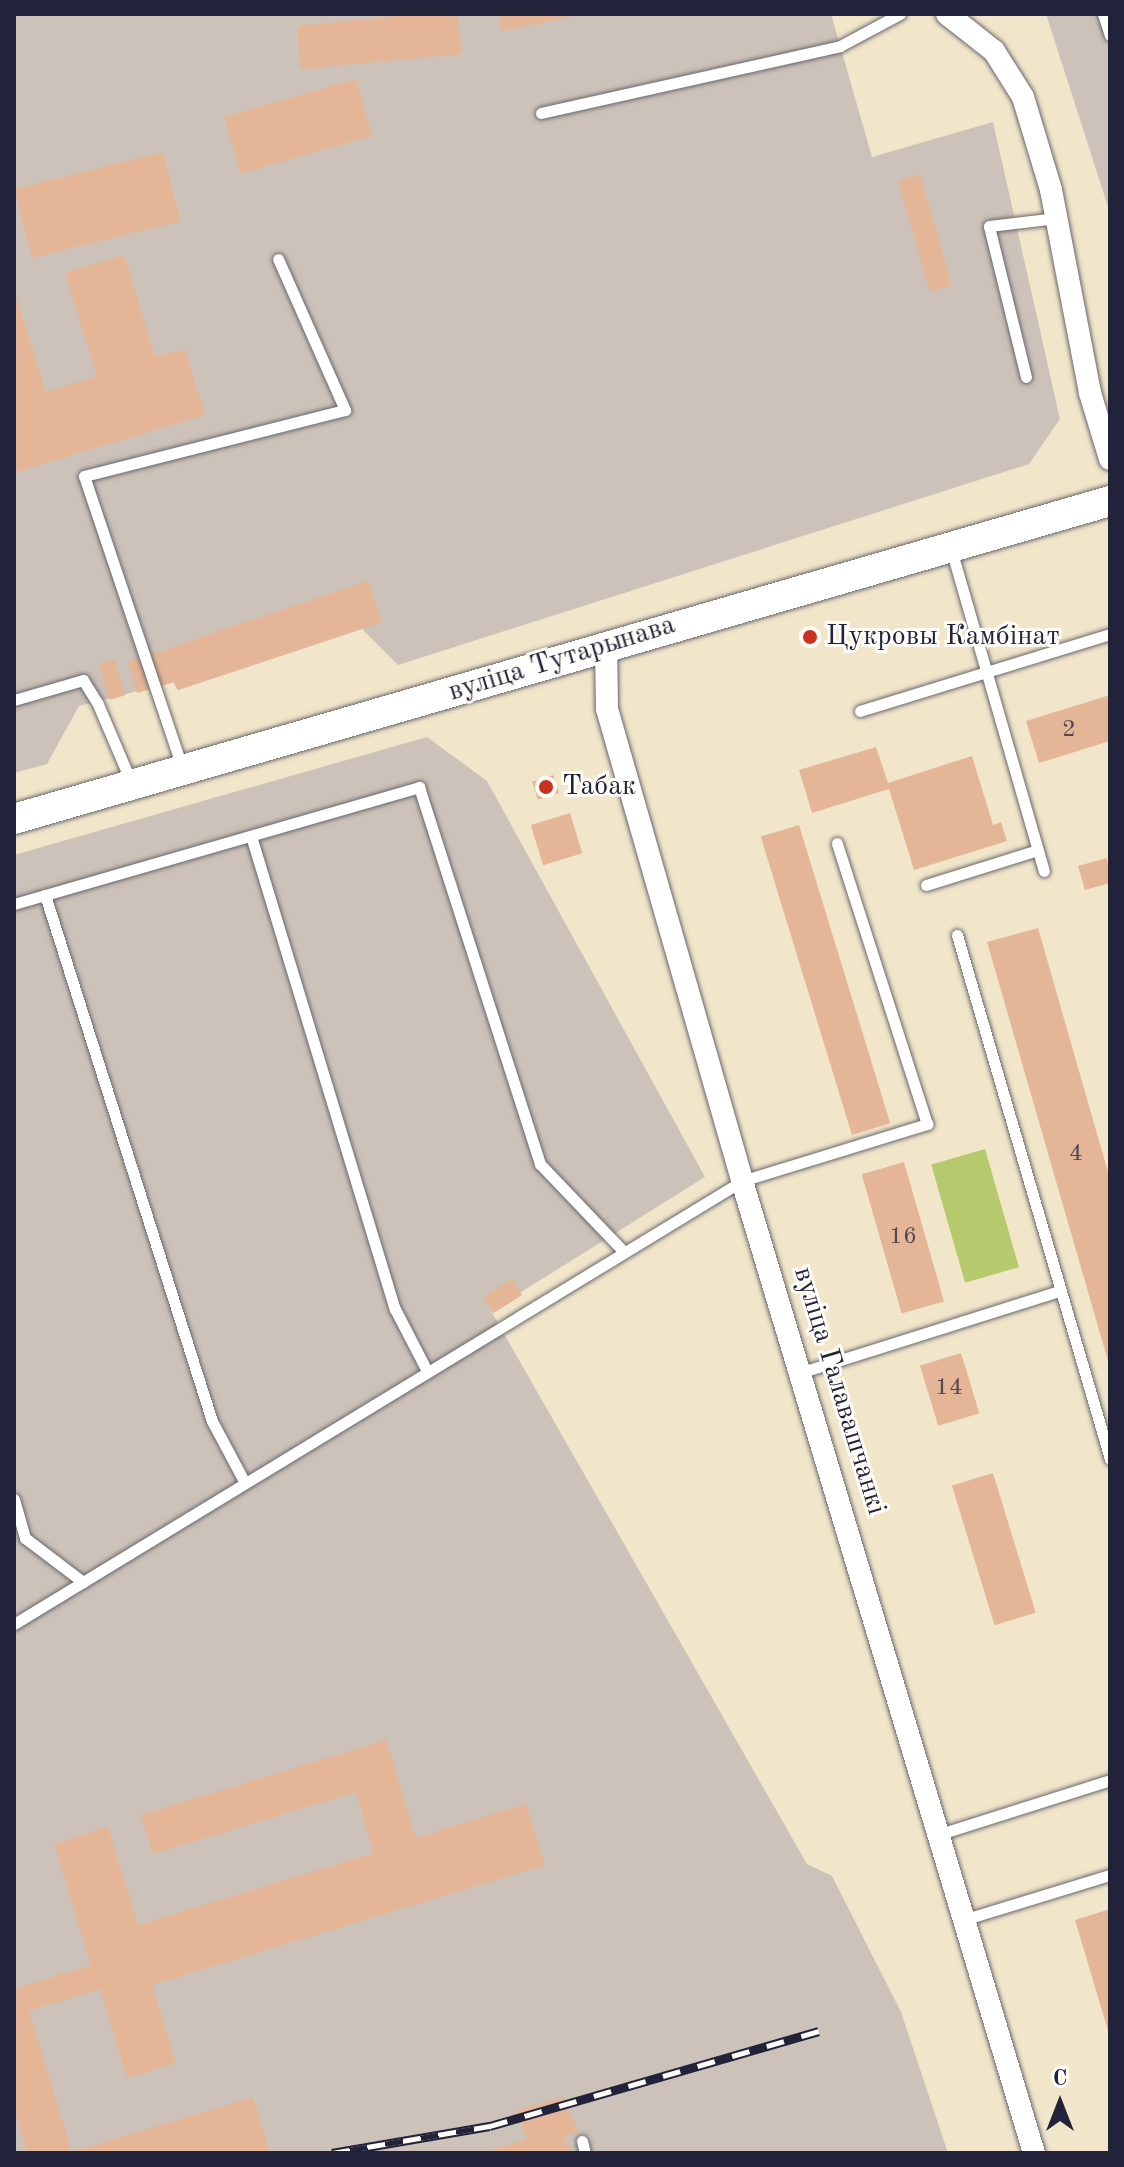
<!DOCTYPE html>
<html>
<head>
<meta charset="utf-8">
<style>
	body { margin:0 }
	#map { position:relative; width:1124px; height:2167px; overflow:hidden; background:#f1e6ca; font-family:"Old Standard TT",serif }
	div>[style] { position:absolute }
	.industrial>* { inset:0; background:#ccc2b9 }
	.green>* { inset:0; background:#b6ca6d; transform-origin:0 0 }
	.building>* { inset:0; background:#e4b697; transform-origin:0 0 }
	.roads { filter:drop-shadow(0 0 2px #6a676d) drop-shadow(0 0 2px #6a676d) }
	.lane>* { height:11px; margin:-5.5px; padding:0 5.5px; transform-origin:5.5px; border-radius:5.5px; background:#fff }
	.street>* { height:22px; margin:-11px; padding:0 11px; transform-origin:11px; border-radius:11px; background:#fff }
	.secondary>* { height:30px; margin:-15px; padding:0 15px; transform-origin:15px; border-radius:15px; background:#fff }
	.rail>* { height:9px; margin-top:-4.5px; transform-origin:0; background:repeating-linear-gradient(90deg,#fdfcf7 0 18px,#22223b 0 36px); box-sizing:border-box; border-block:2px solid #22223b }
	.dots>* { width:22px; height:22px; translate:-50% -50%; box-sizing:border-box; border:4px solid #fdfcf7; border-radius:50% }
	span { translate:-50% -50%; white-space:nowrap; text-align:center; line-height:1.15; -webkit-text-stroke:6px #fdfcf7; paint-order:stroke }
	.number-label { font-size:24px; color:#524752 }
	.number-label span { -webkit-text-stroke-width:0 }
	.poi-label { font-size:28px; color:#22223b }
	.left { translate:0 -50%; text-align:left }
	.street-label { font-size:28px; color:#22223b }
	.frame { position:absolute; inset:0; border:16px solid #22223b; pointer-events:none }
	.north { position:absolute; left:1020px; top:2063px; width:80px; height:80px; -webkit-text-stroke:6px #fdfcf7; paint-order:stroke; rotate:0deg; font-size:22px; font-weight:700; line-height:32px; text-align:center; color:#22223b }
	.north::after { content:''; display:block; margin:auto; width:28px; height:36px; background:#22223b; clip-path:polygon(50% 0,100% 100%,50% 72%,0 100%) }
</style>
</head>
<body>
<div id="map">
	<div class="industrial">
		<i style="clip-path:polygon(14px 14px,831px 14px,872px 157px,993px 122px,1060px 419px,1029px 464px,398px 665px,362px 629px,178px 690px,173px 682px,79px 706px,47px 764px,14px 773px)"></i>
		<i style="clip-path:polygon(1046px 14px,1110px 14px,1110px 213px)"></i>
		<i style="clip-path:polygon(427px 737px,487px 781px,705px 1177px,491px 1311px,807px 1864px,832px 1876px,901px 2012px,948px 2153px,14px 2153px,14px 855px)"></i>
	</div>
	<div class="green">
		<i style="left:985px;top:1149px;width:123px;height:56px;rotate:74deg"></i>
	</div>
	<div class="building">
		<i style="clip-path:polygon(417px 14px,457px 14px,462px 54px,301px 69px,297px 26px)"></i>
		<i style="clip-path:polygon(499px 14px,571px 14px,571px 17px,502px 31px)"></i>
		<i style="left:356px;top:79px;width:59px;height:137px;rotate:74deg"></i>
		<i style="left:163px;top:152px;width:71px;height:153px;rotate:76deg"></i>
		<i style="left:920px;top:174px;width:116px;height:23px;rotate:74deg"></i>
		<i style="clip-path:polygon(124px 255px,155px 356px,185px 350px,205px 415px,16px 472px,14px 290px,46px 392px,97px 376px,65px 273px)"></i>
		<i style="clip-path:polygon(368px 581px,382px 622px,178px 690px,174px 682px,137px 693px,128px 662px)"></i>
		<i style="left:114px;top:659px;width:38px;height:16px;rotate:73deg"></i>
		<i style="clip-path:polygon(1110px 695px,1110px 741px,1039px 763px,1026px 721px)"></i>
		<i style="clip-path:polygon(876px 747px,888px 783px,972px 756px,993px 825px,1001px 822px,1007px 841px,914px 870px,889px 789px,812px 813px,799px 770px)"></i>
		<i style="left:553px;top:775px;width:19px;height:22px;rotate:72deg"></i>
		<i style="left:570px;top:813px;width:42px;height:41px;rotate:73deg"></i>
		<i style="left:799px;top:825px;width:312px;height:40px;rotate:73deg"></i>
		<i style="clip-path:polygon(1107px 858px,1110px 883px,1085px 890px,1078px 866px)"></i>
		<i style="clip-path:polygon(1038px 928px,1110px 1179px,1110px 1368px,987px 942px)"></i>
		<i style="left:904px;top:1162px;width:145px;height:44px;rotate:74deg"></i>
		<i style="left:512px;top:1279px;width:19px;height:34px;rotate:58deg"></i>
		<i style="left:961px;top:1353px;width:63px;height:43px;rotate:73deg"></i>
		<i style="left:993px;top:1473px;width:146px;height:43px;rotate:73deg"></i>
		<i style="clip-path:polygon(386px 1740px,416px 1838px,526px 1804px,545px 1865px,152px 1985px,176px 2063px,127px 2078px,100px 1989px,29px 2011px,72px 2152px,253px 2097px,270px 2153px,27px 2153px,14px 2109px,14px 1989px,91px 1965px,54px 1844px,108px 1827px,138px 1925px,374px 1853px,356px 1792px,153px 1854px,141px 1815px)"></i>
		<i style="clip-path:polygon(1110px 1909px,1110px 2033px,1109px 2034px,1075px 1920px)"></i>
		<i style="clip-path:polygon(563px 2097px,578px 2131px,564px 2136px,572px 2153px,482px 2153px,527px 2139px,517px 2110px)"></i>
	</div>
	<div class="roads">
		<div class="lane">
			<i style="left:1103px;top:14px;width:22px;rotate:72deg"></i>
			<i style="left:541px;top:113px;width:306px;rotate:-12.6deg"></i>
			<i style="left:840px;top:46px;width:68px;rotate:-28.1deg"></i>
			<i style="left:1026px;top:377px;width:155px;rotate:-103.8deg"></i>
			<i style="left:989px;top:226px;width:68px;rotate:-6.7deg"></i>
			<i style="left:951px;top:549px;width:335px;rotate:73.9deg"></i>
			<i style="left:14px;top:700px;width:72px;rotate:-16.2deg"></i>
			<i style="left:83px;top:680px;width:26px;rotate:58deg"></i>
			<i style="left:97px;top:702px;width:89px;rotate:66.9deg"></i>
			<i style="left:860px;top:711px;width:262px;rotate:-17.1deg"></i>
			<i style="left:183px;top:770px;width:310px;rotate:-108.6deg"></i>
			<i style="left:84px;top:476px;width:269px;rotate:-14.2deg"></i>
			<i style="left:345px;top:410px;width:165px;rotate:-113.9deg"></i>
			<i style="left:251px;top:836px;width:494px;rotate:73.1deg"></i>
			<i style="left:395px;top:1309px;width:70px;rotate:62.7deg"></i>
			<i style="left:926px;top:885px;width:117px;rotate:-17.4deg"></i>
			<i style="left:45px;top:895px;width:552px;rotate:72.39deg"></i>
			<i style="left:212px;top:1421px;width:70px;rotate:62deg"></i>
			<i style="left:14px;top:904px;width:422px;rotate:-16.1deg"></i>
			<i style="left:419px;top:787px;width:396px;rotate:72.2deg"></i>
			<i style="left:540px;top:1164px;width:120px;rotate:46.3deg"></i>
			<i style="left:957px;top:935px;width:546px;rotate:73.72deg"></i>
			<i style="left:802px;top:1372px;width:269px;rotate:-17.5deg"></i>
			<i style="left:14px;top:1499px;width:41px;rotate:74.2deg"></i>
			<i style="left:25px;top:1538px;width:73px;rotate:37.2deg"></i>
			<i style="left:14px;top:1624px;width:852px;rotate:-31.32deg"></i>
			<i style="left:742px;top:1181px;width:194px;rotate:-17.1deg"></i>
			<i style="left:927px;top:1124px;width:295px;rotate:-107.8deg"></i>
			<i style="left:940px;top:1834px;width:178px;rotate:-17.6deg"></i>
			<i style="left:966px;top:1919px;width:151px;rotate:-17deg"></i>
			<i style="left:582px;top:2141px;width:12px;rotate:76deg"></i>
		</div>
		<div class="street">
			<i style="left:947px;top:14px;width:60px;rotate:38.2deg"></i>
			<i style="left:994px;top:51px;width:54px;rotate:57.8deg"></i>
			<i style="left:1023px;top:97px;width:97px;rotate:73.2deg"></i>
			<i style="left:1051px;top:190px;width:207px;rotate:79.1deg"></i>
			<i style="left:1090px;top:393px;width:69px;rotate:73.1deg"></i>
			<i style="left:606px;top:644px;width:65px;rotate:89.1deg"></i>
			<i style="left:607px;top:709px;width:491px;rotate:74deg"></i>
			<i style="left:742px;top:1181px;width:1015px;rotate:73.28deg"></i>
		</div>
		<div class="secondary">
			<i style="left:14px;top:819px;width:1141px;rotate:-16.18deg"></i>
		</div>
	</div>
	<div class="rail">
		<i style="left:332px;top:2153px;width:160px;rotate:-9.7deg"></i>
		<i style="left:490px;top:2126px;width:342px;rotate:-16.1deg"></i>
	</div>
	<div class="dots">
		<i style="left:810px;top:637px;background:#c8321e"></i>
		<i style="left:546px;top:787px;background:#c8321e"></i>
	</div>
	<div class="number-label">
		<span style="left:1069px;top:731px">2</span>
		<span style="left:1076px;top:1155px">4</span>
		<span style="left:903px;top:1238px">16</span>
		<span style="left:949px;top:1389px">14</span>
	</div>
	<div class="poi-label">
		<span class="left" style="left:826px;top:637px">Цукровы Камбінат</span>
		<span class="left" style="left:562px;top:787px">Табак</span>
	</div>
	<div class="street-label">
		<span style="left:562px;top:659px;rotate:-17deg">вуліца Тутарынава</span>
		<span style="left:839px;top:1391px;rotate:73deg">вуліца Галавашчанкі</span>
	</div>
	<div class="frame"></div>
	<div class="north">С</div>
</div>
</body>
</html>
